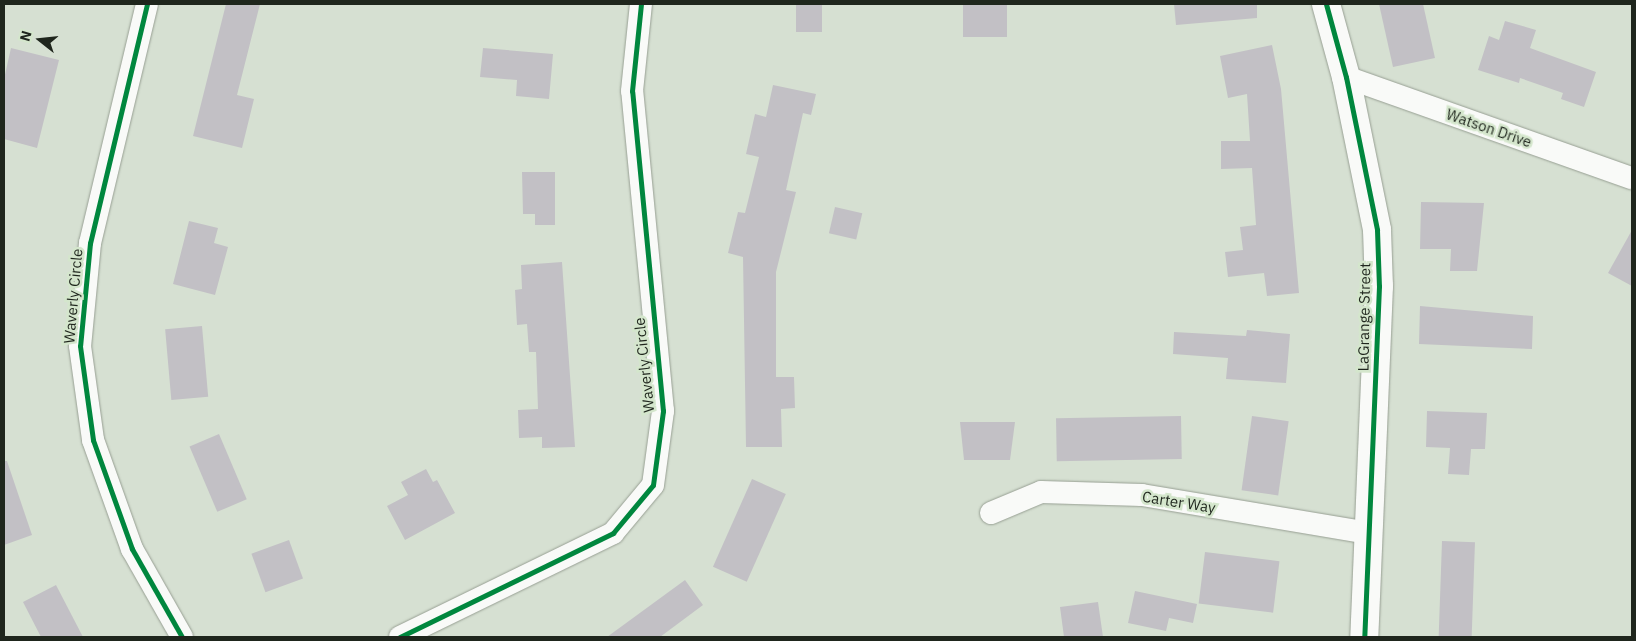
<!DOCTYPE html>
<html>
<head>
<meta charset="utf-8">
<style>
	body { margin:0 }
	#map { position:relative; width:1636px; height:641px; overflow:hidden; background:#d6e0d2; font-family:"IBM Plex Sans",sans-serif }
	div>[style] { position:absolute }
	.building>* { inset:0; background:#c2c0c5; transform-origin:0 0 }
	.roads { filter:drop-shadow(0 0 1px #979f93) drop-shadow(0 0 1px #979f93) }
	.minor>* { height:22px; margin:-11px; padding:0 11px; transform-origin:11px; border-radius:11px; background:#f9faf8 }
	.tertiary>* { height:28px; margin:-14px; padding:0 14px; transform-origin:14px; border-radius:14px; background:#f9faf8 }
	.cycleway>* { height:5px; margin:-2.5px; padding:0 2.5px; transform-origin:2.5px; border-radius:2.5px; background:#00873e }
	span { translate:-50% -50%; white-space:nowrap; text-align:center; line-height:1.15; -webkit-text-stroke:5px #d4e6cc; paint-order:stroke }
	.street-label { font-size:15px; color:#1f261d }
	.frame { position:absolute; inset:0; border:5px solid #1f261d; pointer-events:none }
	.north { position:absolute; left:15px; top:15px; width:50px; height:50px; -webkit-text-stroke:4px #d4e6cc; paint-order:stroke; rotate:286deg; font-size:14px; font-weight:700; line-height:20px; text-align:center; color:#1f261d }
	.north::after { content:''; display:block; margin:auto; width:18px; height:22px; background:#1f261d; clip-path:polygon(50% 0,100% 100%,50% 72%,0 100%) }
</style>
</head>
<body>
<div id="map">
	<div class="building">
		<i style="clip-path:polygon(226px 4px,260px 4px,237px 95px,254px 99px,242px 148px,193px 136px)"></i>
		<i style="left:796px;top:4px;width:26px;height:28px"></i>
		<i style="left:963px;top:4px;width:44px;height:33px"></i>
		<i style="clip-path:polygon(1174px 4px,1257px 4px,1257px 18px,1176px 25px)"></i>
		<i style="clip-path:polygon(1379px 4px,1423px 4px,1435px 58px,1393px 67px)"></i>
		<i style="clip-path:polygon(1505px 21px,1536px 30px,1530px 48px,1596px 72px,1584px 107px,1561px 99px,1563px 93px,1520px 78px,1519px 83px,1478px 70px,1489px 36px,1499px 40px)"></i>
		<i style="clip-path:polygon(1272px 45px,1281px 89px,1299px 293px,1267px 296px,1264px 273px,1228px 277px,1225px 252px,1243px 250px,1240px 227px,1256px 225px,1252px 168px,1221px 169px,1221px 141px,1250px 141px,1247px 94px,1228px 98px,1220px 56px)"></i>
		<i style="clip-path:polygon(11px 48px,59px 60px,37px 148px,4px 139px,4px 79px)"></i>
		<i style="clip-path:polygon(483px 48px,553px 54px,549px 99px,516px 96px,517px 80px,480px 77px)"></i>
		<i style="clip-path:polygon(773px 85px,816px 94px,811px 115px,803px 113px,786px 190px,796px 192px,776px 272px,776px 377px,794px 377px,795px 408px,781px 409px,782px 447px,746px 447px,743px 257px,728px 253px,738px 212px,745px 213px,759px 157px,746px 154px,755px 114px,766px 117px)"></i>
		<i style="clip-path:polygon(522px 172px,555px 172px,555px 225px,535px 225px,535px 214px,523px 214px)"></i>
		<i style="clip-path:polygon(1421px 202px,1484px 203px,1477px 271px,1450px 271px,1451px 249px,1420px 249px)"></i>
		<i style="left:835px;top:207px;width:28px;height:27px;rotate:13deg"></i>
		<i style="clip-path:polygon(189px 221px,218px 228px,214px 243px,228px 247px,215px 295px,173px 284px)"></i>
		<i style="clip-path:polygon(1632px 230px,1632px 286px,1608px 273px)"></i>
		<i style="clip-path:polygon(562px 262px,575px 447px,542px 448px,542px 437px,519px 438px,518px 410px,538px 409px,536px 352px,529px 352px,527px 324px,517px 325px,515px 290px,522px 289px,521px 265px)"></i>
		<i style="clip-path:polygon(1420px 306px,1533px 316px,1532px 349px,1419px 344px)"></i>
		<i style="left:202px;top:326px;width:71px;height:37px;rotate:85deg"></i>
		<i style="clip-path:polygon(1247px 330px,1290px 334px,1286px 383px,1226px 379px,1228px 358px,1173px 354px,1174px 332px,1246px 336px)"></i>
		<i style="clip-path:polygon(1427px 411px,1487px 413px,1485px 449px,1471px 449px,1469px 475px,1448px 474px,1450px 448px,1426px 447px)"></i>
		<i style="left:1181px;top:416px;width:43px;height:125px;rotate:89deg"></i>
		<i style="left:1252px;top:416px;width:37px;height:75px;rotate:8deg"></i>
		<i style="clip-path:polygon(960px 422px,1015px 422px,1010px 460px,964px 460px)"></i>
		<i style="left:219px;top:434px;width:71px;height:32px;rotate:67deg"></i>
		<i style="clip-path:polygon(4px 461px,7px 461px,32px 535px,4px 545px)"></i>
		<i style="clip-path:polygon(426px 469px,433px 482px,437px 480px,455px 513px,405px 540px,387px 506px,408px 495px,401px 482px)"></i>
		<i style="left:752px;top:479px;width:37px;height:96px;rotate:24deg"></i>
		<i style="left:289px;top:540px;width:41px;height:40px;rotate:70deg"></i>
		<i style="left:1442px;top:541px;width:33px;height:96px;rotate:2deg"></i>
		<i style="left:1205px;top:552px;width:75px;height:52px;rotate:7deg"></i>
		<i style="clip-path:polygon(685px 580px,703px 605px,660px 637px,607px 637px)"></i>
		<i style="clip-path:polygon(56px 585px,83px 637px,41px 637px,23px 602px)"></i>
		<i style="clip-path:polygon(1135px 591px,1197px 604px,1193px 623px,1169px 618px,1166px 631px,1128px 623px)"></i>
		<i style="clip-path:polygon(1098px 602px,1103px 637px,1064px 637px,1060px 607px)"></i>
	</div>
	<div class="roads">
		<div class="minor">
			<i style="left:147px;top:4px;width:246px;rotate:103.4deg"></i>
			<i style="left:90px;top:243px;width:103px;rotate:95.5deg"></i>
			<i style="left:80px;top:346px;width:95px;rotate:82.1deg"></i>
			<i style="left:93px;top:440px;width:116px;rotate:70.3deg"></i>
			<i style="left:132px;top:549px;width:101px;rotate:60.4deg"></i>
			<i style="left:1346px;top:77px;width:303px;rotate:19.5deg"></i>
			<i style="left:991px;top:513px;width:54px;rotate:-22.8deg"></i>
			<i style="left:1041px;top:492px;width:101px;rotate:1.7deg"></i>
			<i style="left:1142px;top:495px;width:229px;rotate:9.5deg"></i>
			<i style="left:400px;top:637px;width:237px;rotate:-26deg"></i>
			<i style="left:613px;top:533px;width:62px;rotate:-50.2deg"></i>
			<i style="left:653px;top:485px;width:75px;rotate:-82.3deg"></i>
			<i style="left:663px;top:411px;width:321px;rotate:-95.5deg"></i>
			<i style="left:632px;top:91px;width:87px;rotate:-84.1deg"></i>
		</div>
		<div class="tertiary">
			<i style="left:1326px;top:4px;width:76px;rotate:74.7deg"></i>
			<i style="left:1346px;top:77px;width:156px;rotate:78.5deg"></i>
			<i style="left:1377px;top:230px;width:56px;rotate:88deg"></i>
			<i style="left:1379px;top:286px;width:351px;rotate:92.4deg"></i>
		</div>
	</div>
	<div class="cycleway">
		<i style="left:147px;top:4px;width:246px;rotate:103.4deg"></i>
		<i style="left:90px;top:243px;width:103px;rotate:95.5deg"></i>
		<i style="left:80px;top:346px;width:95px;rotate:82.1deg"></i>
		<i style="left:93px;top:440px;width:116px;rotate:70.3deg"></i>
		<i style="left:132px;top:549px;width:101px;rotate:60.4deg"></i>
		<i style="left:1326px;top:4px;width:76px;rotate:74.7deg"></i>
		<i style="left:1346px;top:77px;width:156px;rotate:78.5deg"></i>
		<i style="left:1377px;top:230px;width:56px;rotate:88deg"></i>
		<i style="left:1379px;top:286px;width:351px;rotate:92.4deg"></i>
		<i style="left:400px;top:637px;width:237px;rotate:-26deg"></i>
		<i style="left:613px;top:533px;width:62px;rotate:-50.2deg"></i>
		<i style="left:653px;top:485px;width:75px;rotate:-82.3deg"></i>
		<i style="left:663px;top:411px;width:321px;rotate:-95.5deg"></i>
		<i style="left:632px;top:91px;width:87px;rotate:-84.1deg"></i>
	</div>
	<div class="street-label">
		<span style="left:1489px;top:128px;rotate:19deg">Watson Drive</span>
		<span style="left:73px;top:296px;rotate:-85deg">Waverly Circle</span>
		<span style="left:1364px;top:317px;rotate:-89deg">LaGrange Street</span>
		<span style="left:644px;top:365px;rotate:-96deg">Waverly Circle</span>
		<span style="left:1179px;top:502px;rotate:9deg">Carter Way</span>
	</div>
	<div class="frame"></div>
	<div class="north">N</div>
</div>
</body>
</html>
